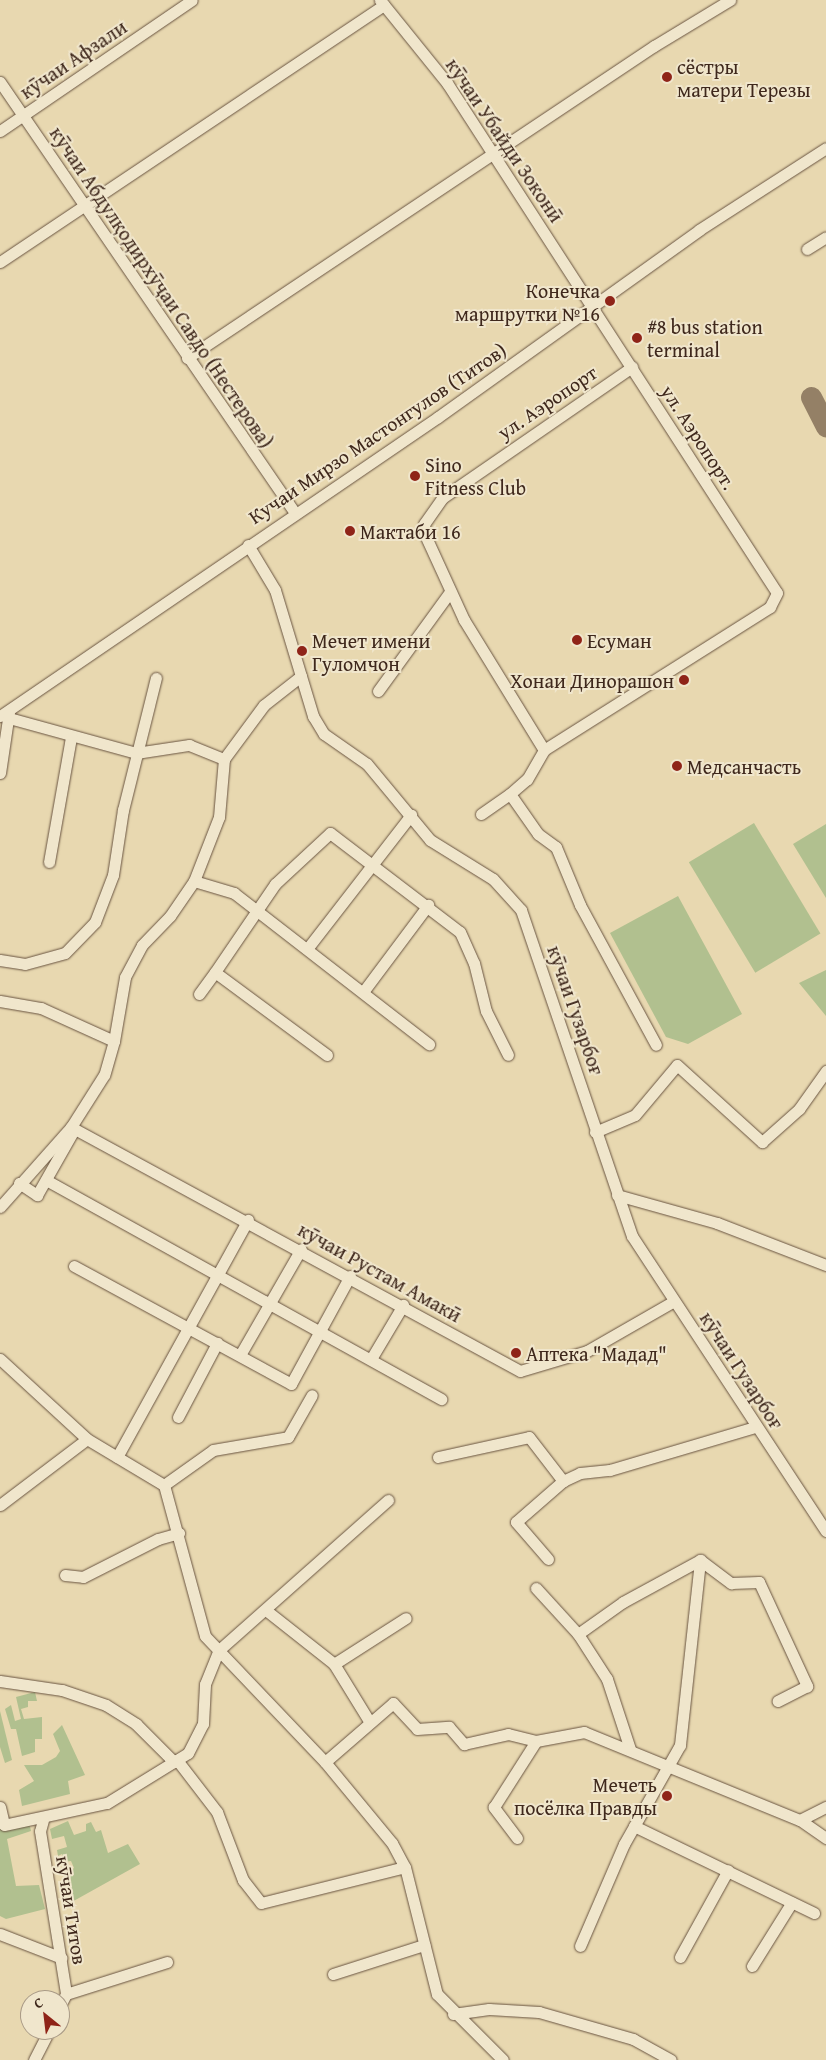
<!DOCTYPE html>
<html>
<head>
<meta charset="utf-8">
<style>
	body { margin:0 }
	#map { position:relative; width:826px; height:2060px; overflow:hidden; background:#e8d8b0; font-family:"Gentium Book Plus",serif }
	div>[style] { position:absolute }
	.green>* { inset:0; background:#b1c08f; transform-origin:0 0 }
	.taxiway>* { height:21px; margin:-10.5px; padding:0 10.5px; transform-origin:10.5px; border-radius:10.5px; background:#948066 }
	.roads { filter:drop-shadow(0 0 1px #695441) drop-shadow(0 0 1px #695441) }
	.minor>* { height:11px; margin:-5.5px; padding:0 5.5px; transform-origin:5.5px; border-radius:5.5px; background:#f0e6cc }
	.dots>* { width:14px; height:14px; translate:-50% -50%; box-sizing:border-box; border:2px solid #f0e6cc; border-radius:50% }
	span { translate:-50% -50%; white-space:nowrap; text-align:center; line-height:1.15; -webkit-text-stroke:4px #f0e6cc; paint-order:stroke }
	.street-label { font-size:20px; color:#3f281c }
	.poi-label { font-size:20px; color:#3f281c }
	.left { translate:0 -50%; text-align:left }
	.right { translate:-100% -50%; text-align:right }
	.north { position:absolute; left:20px; top:1990px; width:50px; height:50px; box-sizing:border-box; background:#f0e6cc; border:1px solid #a99a86; border-radius:50%; rotate:331deg; font-size:14px; font-weight:700; line-height:20px; text-align:center; color:#3f281c }
	.north::after { content:''; display:block; margin:auto; width:18px; height:22px; background:#8f2418; clip-path:polygon(50% 0,100% 100%,50% 72%,0 100%) }
</style>
</head>
<body>
<div id="map">
	<div class="green">
		<i style="left:754px;top:823px;width:129px;height:76px;rotate:59deg"></i>
		<i style="clip-path:polygon(826px 824px,826px 898px,793px 844px)"></i>
		<i style="clip-path:polygon(678px 896px,742px 1014px,688px 1044px,666px 1037px,610px 933px)"></i>
		<i style="clip-path:polygon(826px 970px,826px 1016px,799px 983px)"></i>
		<i style="clip-path:polygon(35px 1692px,37px 1701px,28px 1701px,28px 1707px,21px 1709px,24px 1719px,42px 1717px,42px 1739px,35px 1739px,35px 1752px,22px 1756px,16px 1729px,11px 1729px,5px 1709px,11px 1705px,15px 1721px,21px 1719px,16px 1697px)"></i>
		<i style="clip-path:polygon(0 1711px,12px 1760px,5px 1763px,0 1747px)"></i>
		<i style="clip-path:polygon(62px 1725px,85px 1775px,68px 1781px,70px 1794px,22px 1806px,19px 1790px,34px 1781px,24px 1765px,42px 1765px,56px 1757px,60px 1751px,53px 1734px)"></i>
		<i style="clip-path:polygon(68px 1821px,74px 1835px,86px 1831px,86px 1824px,91px 1822px,96px 1832px,101px 1830px,108px 1853px,128px 1844px,140px 1864px,70px 1903px,67px 1874px,74px 1868px,71px 1861px,64px 1862px,62px 1854px,58px 1856px,57px 1850px,67px 1847px,64px 1836px,52px 1839px,50px 1829px)"></i>
		<i style="clip-path:polygon(29px 1822px,31px 1831px,7px 1839px,16px 1886px,39px 1885px,45px 1909px,6px 1919px,0 1916px,0 1828px)"></i>
	</div>
	<div class="taxiway">
		<i style="left:811px;top:397px;width:33px;rotate:63deg"></i>
	</div>
	<div class="roads">
		<div class="minor">
			<i style="left:380px;top:0;width:107px;rotate:51.1deg"></i>
			<i style="left:447px;top:83px;width:607px;rotate:57.09deg"></i>
			<i style="left:777px;top:593px;width:16px;rotate:117deg"></i>
			<i style="left:770px;top:607px;width:267px;rotate:147.7deg"></i>
			<i style="left:0;top:82px;width:522px;rotate:55.61deg"></i>
			<i style="left:0;top:131px;width:232px;rotate:-34.3deg"></i>
			<i style="left:807px;top:249px;width:22px;rotate:-32deg"></i>
			<i style="left:0;top:262px;width:462px;rotate:-33.8deg"></i>
			<i style="left:187px;top:358px;width:562px;rotate:-33.75deg"></i>
			<i style="left:654px;top:46px;width:89px;rotate:-31.2deg"></i>
			<i style="left:248px;top:545px;width:52px;rotate:59deg"></i>
			<i style="left:275px;top:590px;width:132px;rotate:73.2deg"></i>
			<i style="left:313px;top:716px;width:21px;rotate:59deg"></i>
			<i style="left:324px;top:734px;width:52px;rotate:34.9deg"></i>
			<i style="left:367px;top:764px;width:99px;rotate:50.3deg"></i>
			<i style="left:430px;top:840px;width:74px;rotate:31.8deg"></i>
			<i style="left:493px;top:879px;width:42px;rotate:47.9deg"></i>
			<i style="left:521px;top:910px;width:344px;rotate:71.2deg"></i>
			<i style="left:632px;top:1236px;width:353px;rotate:56.7deg"></i>
			<i style="left:378px;top:691px;width:122px;rotate:-54deg"></i>
			<i style="left:0;top:716px;width:530px;rotate:-34.32deg"></i>
			<i style="left:438px;top:417px;width:321px;rotate:-35.6deg"></i>
			<i style="left:699px;top:230px;width:151px;rotate:-32.8deg"></i>
			<i style="left:9px;top:718px;width:132px;rotate:15.4deg"></i>
			<i style="left:136px;top:753px;width:54px;rotate:-8.6deg"></i>
			<i style="left:189px;top:745px;width:38px;rotate:22deg"></i>
			<i style="left:544px;top:750px;width:153px;rotate:-121.6deg"></i>
			<i style="left:464px;top:620px;width:94px;rotate:-114.6deg"></i>
			<i style="left:425px;top:535px;width:11px;rotate:-95deg"></i>
			<i style="left:424px;top:524px;width:32px;rotate:-55deg"></i>
			<i style="left:442px;top:498px;width:231px;rotate:-34.6deg"></i>
			<i style="left:544px;top:750px;width:34px;rotate:120deg"></i>
			<i style="left:527px;top:779px;width:23px;rotate:139deg"></i>
			<i style="left:510px;top:794px;width:49px;rotate:55deg"></i>
			<i style="left:538px;top:834px;width:22px;rotate:36deg"></i>
			<i style="left:556px;top:847px;width:63px;rotate:67.5deg"></i>
			<i style="left:580px;top:905px;width:159px;rotate:61.5deg"></i>
			<i style="left:0;top:773px;width:62px;rotate:-81.6deg"></i>
			<i style="left:481px;top:814px;width:35px;rotate:-35deg"></i>
			<i style="left:49px;top:862px;width:127px;rotate:-80deg"></i>
			<i style="left:194px;top:881px;width:69px;rotate:-68.7deg"></i>
			<i style="left:219px;top:817px;width:58px;rotate:-85.1deg"></i>
			<i style="left:224px;top:759px;width:67px;rotate:-53.5deg"></i>
			<i style="left:264px;top:705px;width:47px;rotate:-38.1deg"></i>
			<i style="left:307px;top:949px;width:170px;rotate:-52.2deg"></i>
			<i style="left:0;top:960px;width:25px;rotate:9deg"></i>
			<i style="left:25px;top:964px;width:41px;rotate:-15.4deg"></i>
			<i style="left:65px;top:953px;width:43px;rotate:-45.9deg"></i>
			<i style="left:95px;top:922px;width:50px;rotate:-69deg"></i>
			<i style="left:113px;top:875px;width:66px;rotate:-81.3deg"></i>
			<i style="left:123px;top:810px;width:136px;rotate:-76deg"></i>
			<i style="left:363px;top:992px;width:109px;rotate:-53.2deg"></i>
			<i style="left:199px;top:994px;width:27px;rotate:-54deg"></i>
			<i style="left:0;top:1001px;width:42px;rotate:9.7deg"></i>
			<i style="left:41px;top:1008px;width:80px;rotate:24.3deg"></i>
			<i style="left:114px;top:1041px;width:35px;rotate:106deg"></i>
			<i style="left:104px;top:1075px;width:62px;rotate:122.4deg"></i>
			<i style="left:71px;top:1127px;width:107px;rotate:131.6deg"></i>
			<i style="left:114px;top:1041px;width:65px;rotate:-80.2deg"></i>
			<i style="left:125px;top:977px;width:36px;rotate:-62deg"></i>
			<i style="left:142px;top:945px;width:40px;rotate:-46deg"></i>
			<i style="left:170px;top:916px;width:42px;rotate:-55.6deg"></i>
			<i style="left:194px;top:881px;width:42px;rotate:16.7deg"></i>
			<i style="left:234px;top:893px;width:247px;rotate:37.8deg"></i>
			<i style="left:327px;top:1055px;width:139px;rotate:-143.5deg"></i>
			<i style="left:215px;top:972px;width:107px;rotate:-55.7deg"></i>
			<i style="left:275px;top:884px;width:75px;rotate:-42.8deg"></i>
			<i style="left:330px;top:833px;width:163px;rotate:37.3deg"></i>
			<i style="left:460px;top:932px;width:34px;rotate:66deg"></i>
			<i style="left:474px;top:963px;width:49px;rotate:76deg"></i>
			<i style="left:486px;top:1011px;width:49px;rotate:63.4deg"></i>
			<i style="left:71px;top:1127px;width:511px;rotate:28.52deg"></i>
			<i style="left:520px;top:1371px;width:70px;rotate:-16.6deg"></i>
			<i style="left:587px;top:1351px;width:100px;rotate:-29.9deg"></i>
			<i style="left:595px;top:1132px;width:43px;rotate:-23deg"></i>
			<i style="left:635px;top:1115px;width:65px;rotate:-50deg"></i>
			<i style="left:677px;top:1065px;width:115px;rotate:42.2deg"></i>
			<i style="left:762px;top:1142px;width:50px;rotate:-41.7deg"></i>
			<i style="left:799px;top:1109px;width:47px;rotate:-54.6deg"></i>
			<i style="left:46px;top:1180px;width:452px;rotate:29deg"></i>
			<i style="left:19px;top:1183px;width:22px;rotate:34deg"></i>
			<i style="left:37px;top:1195px;width:75px;rotate:-60.4deg"></i>
			<i style="left:617px;top:1195px;width:104px;rotate:15.6deg"></i>
			<i style="left:717px;top:1223px;width:117px;rotate:21.1deg"></i>
			<i style="left:74px;top:1266px;width:247px;rotate:28.5deg"></i>
			<i style="left:291px;top:1384px;width:123px;rotate:-61.4deg"></i>
			<i style="left:240px;top:1355px;width:122px;rotate:-60.1deg"></i>
			<i style="left:0;top:1359px;width:118px;rotate:42.6deg"></i>
			<i style="left:87px;top:1439px;width:90px;rotate:30.9deg"></i>
			<i style="left:164px;top:1485px;width:156px;rotate:74.8deg"></i>
			<i style="left:205px;top:1636px;width:174px;rotate:46.4deg"></i>
			<i style="left:325px;top:1762px;width:105px;rotate:50.4deg"></i>
			<i style="left:392px;top:1843px;width:27px;rotate:62deg"></i>
			<i style="left:405px;top:1867px;width:131px;rotate:75.9deg"></i>
			<i style="left:437px;top:1994px;width:93px;rotate:45deg"></i>
			<i style="left:371px;top:1359px;width:63px;rotate:-59.3deg"></i>
			<i style="left:178px;top:1417px;width:84px;rotate:-62.2deg"></i>
			<i style="left:117px;top:1457px;width:271px;rotate:-61.1deg"></i>
			<i style="left:438px;top:1457px;width:93px;rotate:-12.4deg"></i>
			<i style="left:529px;top:1437px;width:56px;rotate:52.3deg"></i>
			<i style="left:164px;top:1485px;width:60px;rotate:-35.5deg"></i>
			<i style="left:213px;top:1450px;width:76px;rotate:-9.8deg"></i>
			<i style="left:288px;top:1437px;width:48px;rotate:-60.3deg"></i>
			<i style="left:0;top:1505px;width:109px;rotate:-37.2deg"></i>
			<i style="left:548px;top:1559px;width:49px;rotate:-130.9deg"></i>
			<i style="left:516px;top:1522px;width:62px;rotate:-41.1deg"></i>
			<i style="left:563px;top:1481px;width:19px;rotate:-25deg"></i>
			<i style="left:580px;top:1473px;width:30px;rotate:-6deg"></i>
			<i style="left:610px;top:1470px;width:151px;rotate:-16.5deg"></i>
			<i style="left:700px;top:1560px;width:39px;rotate:37deg"></i>
			<i style="left:731px;top:1583px;width:28px;rotate:-2deg"></i>
			<i style="left:759px;top:1582px;width:115px;rotate:65.2deg"></i>
			<i style="left:807px;top:1686px;width:33px;rotate:153deg"></i>
			<i style="left:65px;top:1575px;width:18px;rotate:6deg"></i>
			<i style="left:83px;top:1577px;width:84px;rotate:-26.9deg"></i>
			<i style="left:158px;top:1539px;width:22px;rotate:-16deg"></i>
			<i style="left:536px;top:1588px;width:62px;rotate:47.6deg"></i>
			<i style="left:267px;top:1611px;width:85px;rotate:38.3deg"></i>
			<i style="left:334px;top:1664px;width:67px;rotate:58.4deg"></i>
			<i style="left:334px;top:1664px;width:85px;rotate:-32.6deg"></i>
			<i style="left:0;top:1681px;width:63px;rotate:8.3deg"></i>
			<i style="left:62px;top:1690px;width:46px;rotate:18.8deg"></i>
			<i style="left:106px;top:1705px;width:36px;rotate:32deg"></i>
			<i style="left:136px;top:1724px;width:54px;rotate:45deg"></i>
			<i style="left:630px;top:1749px;width:74px;rotate:-108.2deg"></i>
			<i style="left:607px;top:1679px;width:54px;rotate:-122.8deg"></i>
			<i style="left:578px;top:1634px;width:55px;rotate:-35.4deg"></i>
			<i style="left:623px;top:1602px;width:88px;rotate:-28.6deg"></i>
			<i style="left:177px;top:1760px;width:66px;rotate:52.4deg"></i>
			<i style="left:217px;top:1812px;width:73px;rotate:69.1deg"></i>
			<i style="left:243px;top:1880px;width:29px;rotate:52deg"></i>
			<i style="left:261px;top:1903px;width:148px;rotate:-14deg"></i>
			<i style="left:325px;top:1762px;width:90px;rotate:-40.9deg"></i>
			<i style="left:393px;top:1703px;width:35px;rotate:47deg"></i>
			<i style="left:417px;top:1729px;width:32px;rotate:-4deg"></i>
			<i style="left:449px;top:1727px;width:23px;rotate:49deg"></i>
			<i style="left:464px;top:1744px;width:45px;rotate:-12.8deg"></i>
			<i style="left:508px;top:1734px;width:29px;rotate:14deg"></i>
			<i style="left:536px;top:1741px;width:49px;rotate:-10.6deg"></i>
			<i style="left:584px;top:1732px;width:233px;rotate:22.2deg"></i>
			<i style="left:800px;top:1820px;width:29px;rotate:-27deg"></i>
			<i style="left:0;top:1807px;width:18px;rotate:77deg"></i>
			<i style="left:4px;top:1825px;width:105px;rotate:-12.1deg"></i>
			<i style="left:107px;top:1803px;width:95px;rotate:-31.7deg"></i>
			<i style="left:188px;top:1753px;width:33px;rotate:-63deg"></i>
			<i style="left:203px;top:1724px;width:40px;rotate:-87.1deg"></i>
			<i style="left:205px;top:1684px;width:37px;rotate:-68deg"></i>
			<i style="left:219px;top:1650px;width:226px;rotate:-41.6deg"></i>
			<i style="left:43px;top:1820px;width:11px;rotate:105deg"></i>
			<i style="left:40px;top:1831px;width:165px;rotate:80.9deg"></i>
			<i style="left:66px;top:1994px;width:13px;rotate:117deg"></i>
			<i style="left:800px;top:1820px;width:32px;rotate:35deg"></i>
			<i style="left:634px;top:1826px;width:200px;rotate:25.8deg"></i>
			<i style="left:517px;top:1838px;width:39px;rotate:-127deg"></i>
			<i style="left:494px;top:1807px;width:78px;rotate:-57.5deg"></i>
			<i style="left:0;top:1934px;width:66px;rotate:21.2deg"></i>
			<i style="left:580px;top:1946px;width:111px;rotate:-66.7deg"></i>
			<i style="left:624px;top:1844px;width:114px;rotate:-60.5deg"></i>
			<i style="left:680px;top:1745px;width:186px;rotate:-83.8deg"></i>
			<i style="left:680px;top:1957px;width:99px;rotate:-61.1deg"></i>
			<i style="left:752px;top:1966px;width:75px;rotate:-58deg"></i>
			<i style="left:333px;top:1974px;width:96px;rotate:-17.7deg"></i>
			<i style="left:66px;top:1994px;width:106px;rotate:-17.6deg"></i>
			<i style="left:453px;top:2014px;width:36px;rotate:-8deg"></i>
			<i style="left:489px;top:2009px;width:50px;rotate:3.4deg"></i>
			<i style="left:539px;top:2012px;width:98px;rotate:16deg"></i>
			<i style="left:633px;top:2039px;width:43px;rotate:28.9deg"></i>
			<i style="left:34px;top:2060px;width:34px;rotate:-63deg"></i>
		</div>
	</div>
	<div class="dots">
		<i style="left:667px;top:77px;background:#8f2418"></i>
		<i style="left:610px;top:301px;background:#8f2418"></i>
		<i style="left:637px;top:338px;background:#8f2418"></i>
		<i style="left:415px;top:476px;background:#8f2418"></i>
		<i style="left:350px;top:531px;background:#8f2418"></i>
		<i style="left:577px;top:640px;background:#8f2418"></i>
		<i style="left:302px;top:651px;background:#8f2418"></i>
		<i style="left:684px;top:680px;background:#8f2418"></i>
		<i style="left:677px;top:766px;background:#8f2418"></i>
		<i style="left:516px;top:1353px;background:#8f2418"></i>
		<i style="left:667px;top:1796px;background:#8f2418"></i>
	</div>
	<div class="street-label">
		<span style="left:73px;top:59px;rotate:-34deg">кӯчаи Афзали</span>
		<span style="left:505px;top:140px;rotate:56deg">кӯчаи Убайди Зоконӣ</span>
		<span style="left:162px;top:287px;rotate:56deg">кӯчаи Абдулқодирхӯҷаи Савдо (Нестерова)</span>
		<span style="left:547px;top:402px;rotate:-34deg">ул. Аэропорт</span>
		<span style="left:377px;top:433px;rotate:-34deg">Кучаи Мирзо Мастонгулов (Титов)</span>
		<span style="left:699px;top:437px;rotate:57deg">ул. Аэропорт.</span>
		<span style="left:576px;top:1010px;rotate:71deg">кӯчаи Гузарбоғ</span>
		<span style="left:380px;top:1272px;rotate:29deg">кӯчаи Рустам Амакӣ</span>
		<span style="left:742px;top:1370px;rotate:57deg">кӯчаи Гузарбоғ</span>
		<span style="left:72px;top:1910px;rotate:81deg">кӯчаи Титов</span>
	</div>
	<div class="poi-label">
		<span class="left" style="left:677px;top:78px">сёстры<br>матери Терезы</span>
		<span class="right" style="left:600px;top:302px">Конечка<br>маршрутки №16</span>
		<span class="left" style="left:647px;top:338px">#8 bus station<br>terminal</span>
		<span class="left" style="left:425px;top:476px">Sino<br>Fitness Club</span>
		<span class="left" style="left:360px;top:531px">Мактаби 16</span>
		<span class="left" style="left:312px;top:652px">Мечет имени<br>Гуломчон</span>
		<span class="left" style="left:587px;top:640px">Есуман</span>
		<span class="right" style="left:674px;top:680px">Хонаи Динорашон</span>
		<span class="left" style="left:687px;top:766px">Медсанчасть</span>
		<span class="left" style="left:526px;top:1353px">Аптека "Мадад"</span>
		<span class="right" style="left:657px;top:1796px">Мечеть<br>посёлка Правды</span>
	</div>
	<div class="north">С</div>
</div>
</body>
</html>
